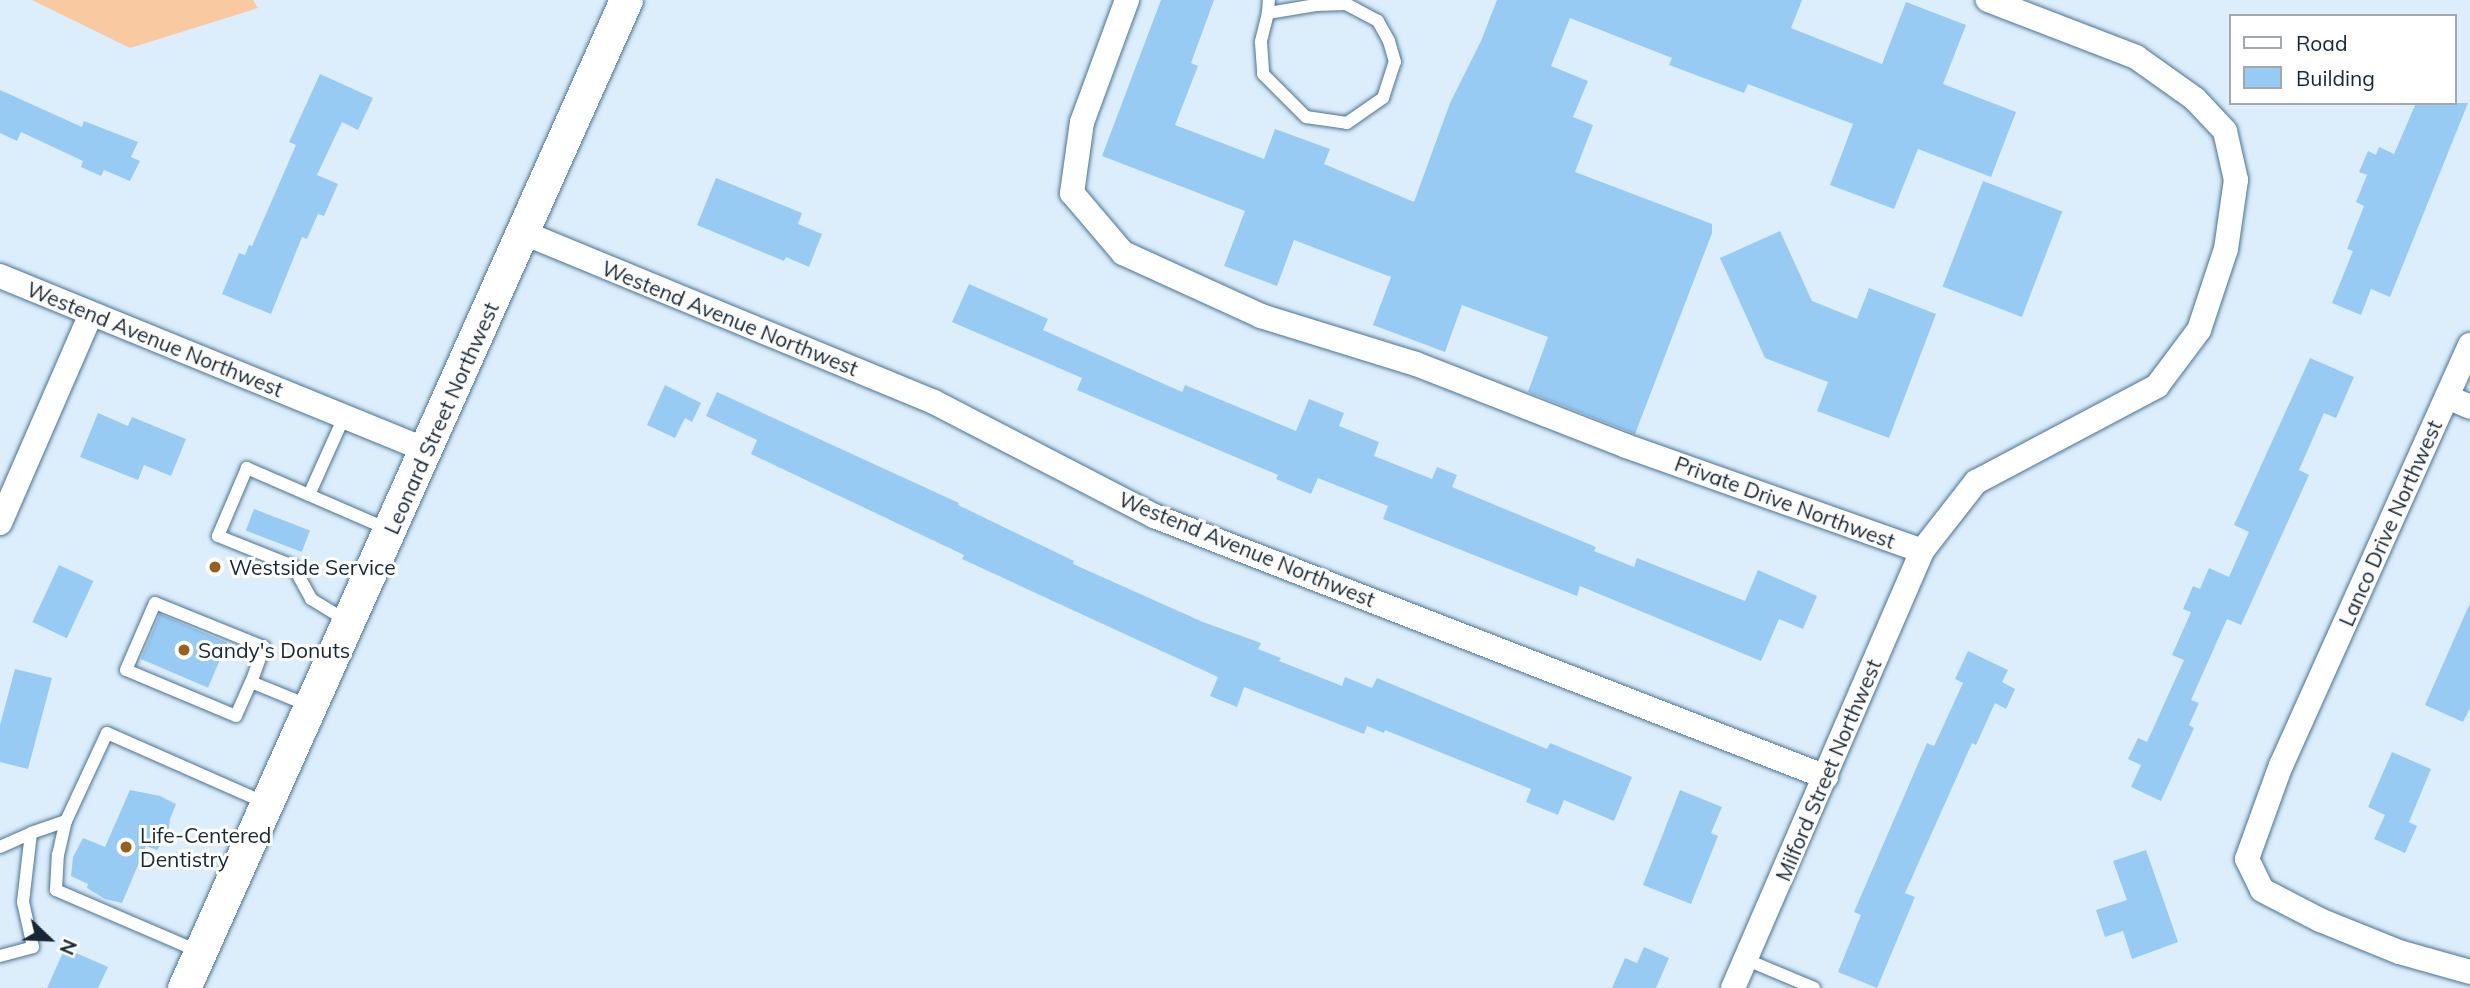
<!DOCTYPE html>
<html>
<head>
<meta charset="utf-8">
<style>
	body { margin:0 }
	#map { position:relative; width:2470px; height:988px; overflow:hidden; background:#dceefc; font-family:Mulish,sans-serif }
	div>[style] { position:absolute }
	.green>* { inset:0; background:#f9caa2 }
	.building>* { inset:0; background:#97cbf4; transform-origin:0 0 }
	.roads { filter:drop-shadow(0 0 2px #4b7393) drop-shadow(0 0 2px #4b7393) }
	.service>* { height:12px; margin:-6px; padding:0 6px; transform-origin:6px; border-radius:6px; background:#fff }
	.minor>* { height:24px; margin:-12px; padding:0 12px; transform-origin:12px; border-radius:12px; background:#fff }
	.secondary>* { height:33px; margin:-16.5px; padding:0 16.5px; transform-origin:16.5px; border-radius:16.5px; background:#fff }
	.dots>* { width:19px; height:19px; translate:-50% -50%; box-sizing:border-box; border:4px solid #fff; border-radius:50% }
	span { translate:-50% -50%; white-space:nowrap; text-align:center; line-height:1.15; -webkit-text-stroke:6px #fff; paint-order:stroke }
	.street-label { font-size:21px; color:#162735 }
	.poi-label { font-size:21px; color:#162735 }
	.left { translate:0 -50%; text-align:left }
	.legend { position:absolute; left:2229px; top:14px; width:228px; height:91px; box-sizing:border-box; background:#fff; border:2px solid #a2a9ae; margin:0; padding:9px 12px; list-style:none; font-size:21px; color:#162735 }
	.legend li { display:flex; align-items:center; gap:14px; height:35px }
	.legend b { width:35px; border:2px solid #a2a9ae }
	.north { position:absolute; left:14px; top:904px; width:70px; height:70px; -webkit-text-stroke:5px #fff; paint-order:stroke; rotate:113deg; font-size:19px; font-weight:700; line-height:28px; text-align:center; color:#162735 }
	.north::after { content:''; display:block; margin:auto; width:24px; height:32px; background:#162735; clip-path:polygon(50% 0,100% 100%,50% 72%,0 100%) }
</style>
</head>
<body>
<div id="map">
	<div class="green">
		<i style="clip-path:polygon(32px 0,253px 0,258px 8px,130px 48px)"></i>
	</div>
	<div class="building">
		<i style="clip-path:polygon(1161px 0,1214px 0,1191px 63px,1198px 66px,1175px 125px,1264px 159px,1275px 129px,1330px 149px,1324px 164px,1414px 202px,1450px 103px,1481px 41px,1497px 0,1802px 0,1791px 28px,1882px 64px,1906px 2px,1966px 25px,1943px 84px,2016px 112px,1991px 177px,1918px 149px,1894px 209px,1830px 185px,1853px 124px,1748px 84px,1744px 93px,1669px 65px,1672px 58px,1570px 18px,1551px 66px,1588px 81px,1573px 117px,1593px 125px,1575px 172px,1712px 224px,1712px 233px,1635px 434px,1528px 392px,1548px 337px,1462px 305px,1445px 352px,1373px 325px,1391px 277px,1294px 240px,1277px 286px,1224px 266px,1245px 211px,1102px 156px)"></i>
		<i style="clip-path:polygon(320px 74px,373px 98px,358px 130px,342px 122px,317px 175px,338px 184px,324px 216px,318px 214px,307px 239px,302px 237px,271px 314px,222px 294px,239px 253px,245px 255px,249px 245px,252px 246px,296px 145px,289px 142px)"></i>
		<i style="clip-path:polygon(0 90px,82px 127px,84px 121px,138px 142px,131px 157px,140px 161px,130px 181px,104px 170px,101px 176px,81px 167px,83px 161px,21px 132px,17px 141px,0 133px)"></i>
		<i style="clip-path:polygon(2416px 103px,2468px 103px,2390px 297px,2371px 289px,2361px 315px,2332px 303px,2353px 251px,2347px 249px,2364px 206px,2356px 202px,2367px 175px,2359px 172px,2368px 151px,2376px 155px,2379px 147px,2394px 154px)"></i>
		<i style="clip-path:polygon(716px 178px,802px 213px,798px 224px,822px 234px,809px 267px,786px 257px,784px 261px,697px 225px)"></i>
		<i style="left:1983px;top:181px;width:85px;height:113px;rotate:21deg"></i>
		<i style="clip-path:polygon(1780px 231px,1812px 301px,1857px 319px,1869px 288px,1936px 314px,1889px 438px,1817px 411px,1828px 382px,1765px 358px,1720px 258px)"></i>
		<i style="clip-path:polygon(969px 284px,1048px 319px,1043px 330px,1182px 392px,1185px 385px,1296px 431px,1309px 399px,1344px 413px,1339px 426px,1379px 442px,1374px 456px,1432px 479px,1437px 467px,1457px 475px,1452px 487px,1596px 547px,1594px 551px,1634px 567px,1637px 558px,1745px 601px,1758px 570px,1817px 596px,1803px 629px,1779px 619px,1761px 661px,1580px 586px,1577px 596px,1383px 519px,1388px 506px,1318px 478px,1311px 494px,1276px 479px,1278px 475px,1077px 390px,1082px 378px,952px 322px)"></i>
		<i style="clip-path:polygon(2310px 358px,2354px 377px,2336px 418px,2324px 413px,2299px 470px,2309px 475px,2241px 625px,2227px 619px,2191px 700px,2199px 703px,2189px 725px,2194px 728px,2161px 801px,2131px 787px,2141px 765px,2128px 759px,2138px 738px,2147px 742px,2184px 660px,2172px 655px,2191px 612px,2183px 609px,2193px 586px,2200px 589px,2209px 568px,2229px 577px,2249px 532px,2234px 525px)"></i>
		<i style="clip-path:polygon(665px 385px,701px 403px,692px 422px,685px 418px,675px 438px,647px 425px)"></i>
		<i style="clip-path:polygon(717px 392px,959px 503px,958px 505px,1074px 561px,1073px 564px,1203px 622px,1261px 643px,1258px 649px,1281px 658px,1279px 661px,1342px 686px,1345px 677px,1372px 688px,1377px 678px,1547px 749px,1550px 743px,1632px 777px,1614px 821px,1564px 800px,1558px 815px,1526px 802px,1531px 789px,1385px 730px,1384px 733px,1367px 726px,1364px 734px,1244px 687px,1237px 707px,1210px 696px,1218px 677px,962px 559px,964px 555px,751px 454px,757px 440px,706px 416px)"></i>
		<i style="clip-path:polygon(98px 413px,128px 426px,132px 417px,186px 439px,171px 476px,144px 465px,138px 480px,80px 457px)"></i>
		<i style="left:254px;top:509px;width:60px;height:23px;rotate:21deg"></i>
		<i style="left:59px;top:565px;width:38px;height:63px;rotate:25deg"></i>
		<i style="clip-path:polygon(2470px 603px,2470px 708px,2463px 722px,2425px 705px)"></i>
		<i style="left:160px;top:614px;width:73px;height:49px;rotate:23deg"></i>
		<i style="clip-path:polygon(1968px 651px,2008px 670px,2002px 682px,2015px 689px,2006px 709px,1995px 703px,1976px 745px,1972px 743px,1905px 893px,1915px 897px,1877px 988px,1838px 972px,1861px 915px,1854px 912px,1927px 743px,1934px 746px,1963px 683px,1955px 679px)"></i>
		<i style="clip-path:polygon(15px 669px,52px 678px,28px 769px,0 762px,0 725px)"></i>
		<i style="clip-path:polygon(2392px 752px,2431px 769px,2409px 822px,2417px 826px,2405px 853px,2374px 839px,2385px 815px,2368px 807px)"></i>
		<i style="clip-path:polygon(130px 790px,160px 796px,176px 804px,170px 819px,168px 835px,157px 850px,146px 846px,122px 903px,105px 899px,87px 888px,88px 884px,71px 876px,73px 857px,83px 838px,105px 847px)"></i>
		<i style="clip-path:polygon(1680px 790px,1722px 807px,1711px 833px,1718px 836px,1691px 904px,1643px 885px)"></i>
		<i style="clip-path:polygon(2146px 850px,2178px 942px,2132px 959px,2123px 931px,2105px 937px,2096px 910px,2127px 900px,2113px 861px)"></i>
		<i style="clip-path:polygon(1644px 947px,1669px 958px,1656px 988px,1612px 988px,1625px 958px,1637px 963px)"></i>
		<i style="clip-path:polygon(65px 948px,108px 967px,98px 988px,47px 988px)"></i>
	</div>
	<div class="roads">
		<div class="service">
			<i style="left:1268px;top:13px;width:30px;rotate:104deg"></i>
			<i style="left:1261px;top:42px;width:32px;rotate:86deg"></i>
			<i style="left:1263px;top:74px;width:61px;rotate:45deg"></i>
			<i style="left:1306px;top:117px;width:41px;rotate:8.3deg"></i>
			<i style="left:1347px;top:123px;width:44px;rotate:-34.8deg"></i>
			<i style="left:1383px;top:98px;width:38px;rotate:-72deg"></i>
			<i style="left:1395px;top:62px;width:22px;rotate:-106deg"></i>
			<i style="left:1389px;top:41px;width:23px;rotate:-119deg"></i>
			<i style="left:1378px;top:21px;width:36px;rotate:-152deg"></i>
			<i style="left:1346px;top:4px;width:30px;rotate:178deg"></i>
			<i style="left:1316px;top:5px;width:49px;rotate:170.5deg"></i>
			<i style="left:1268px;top:13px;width:13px;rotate:-86deg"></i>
			<i style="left:344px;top:417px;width:85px;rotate:114.2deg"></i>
			<i style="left:309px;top:495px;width:68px;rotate:-156.5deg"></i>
			<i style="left:247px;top:468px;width:74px;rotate:113.1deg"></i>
			<i style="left:218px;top:536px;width:81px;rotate:21.8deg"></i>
			<i style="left:293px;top:566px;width:38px;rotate:61deg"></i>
			<i style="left:311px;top:599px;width:42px;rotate:31.4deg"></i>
			<i style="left:309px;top:495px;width:88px;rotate:23.4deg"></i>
			<i style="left:251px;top:682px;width:37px;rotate:114deg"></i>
			<i style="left:236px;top:716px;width:119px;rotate:-157.3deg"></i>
			<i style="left:126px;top:670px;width:73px;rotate:-66.6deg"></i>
			<i style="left:155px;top:603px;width:118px;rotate:22deg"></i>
			<i style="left:264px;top:647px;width:37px;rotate:110deg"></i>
			<i style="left:251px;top:682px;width:64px;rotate:22.1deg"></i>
			<i style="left:0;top:847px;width:34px;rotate:-24deg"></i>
			<i style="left:200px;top:952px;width:157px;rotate:-156.7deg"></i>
			<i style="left:56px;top:890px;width:35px;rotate:-87deg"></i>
			<i style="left:58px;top:855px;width:35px;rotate:-77deg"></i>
			<i style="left:66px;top:821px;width:97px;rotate:-65deg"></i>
			<i style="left:107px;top:733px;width:174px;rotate:23.8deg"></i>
			<i style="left:0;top:956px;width:34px;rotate:-15deg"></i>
			<i style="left:33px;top:947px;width:46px;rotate:-102.5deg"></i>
			<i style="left:23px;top:902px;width:69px;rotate:-83.4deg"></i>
			<i style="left:31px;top:833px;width:37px;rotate:-19deg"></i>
			<i style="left:1745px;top:959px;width:75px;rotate:22.8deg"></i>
		</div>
		<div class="minor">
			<i style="left:1127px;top:0;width:130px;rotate:110.2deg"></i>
			<i style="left:1082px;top:122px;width:72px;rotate:98deg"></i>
			<i style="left:1072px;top:193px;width:79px;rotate:49.6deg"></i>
			<i style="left:1123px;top:253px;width:152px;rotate:24.5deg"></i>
			<i style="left:1261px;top:316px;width:162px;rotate:17.2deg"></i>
			<i style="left:1416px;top:364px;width:225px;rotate:21.3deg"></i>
			<i style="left:1626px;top:446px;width:314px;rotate:19.5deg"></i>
			<i style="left:524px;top:233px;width:443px;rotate:22.4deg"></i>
			<i style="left:934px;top:402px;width:248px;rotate:27.4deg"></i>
			<i style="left:1154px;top:516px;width:721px;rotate:21.23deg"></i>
			<i style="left:0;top:276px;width:460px;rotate:22.2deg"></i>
			<i style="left:2470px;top:345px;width:461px;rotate:114.2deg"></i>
			<i style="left:2281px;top:765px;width:100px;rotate:109.9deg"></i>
			<i style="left:2247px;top:859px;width:34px;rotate:64deg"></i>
			<i style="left:2262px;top:890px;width:65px;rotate:27.3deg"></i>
			<i style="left:2320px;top:920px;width:85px;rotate:22.1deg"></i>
			<i style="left:2399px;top:952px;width:74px;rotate:15.7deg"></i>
			<i style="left:2447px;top:397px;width:25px;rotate:23deg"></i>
			<i style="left:0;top:523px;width:228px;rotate:-66.5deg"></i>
			<i style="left:1733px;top:988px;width:476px;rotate:-66.6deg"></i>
			<i style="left:1922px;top:551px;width:88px;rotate:-52deg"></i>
			<i style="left:1976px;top:482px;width:205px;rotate:-27.9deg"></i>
			<i style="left:2157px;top:386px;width:70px;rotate:-53.1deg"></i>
			<i style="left:2199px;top:330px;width:85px;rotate:-71.6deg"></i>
			<i style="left:2226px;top:249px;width:70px;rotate:-81.8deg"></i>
			<i style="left:2236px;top:180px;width:50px;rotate:-102.7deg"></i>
			<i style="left:2225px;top:131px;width:44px;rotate:-133.2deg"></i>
			<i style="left:2195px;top:99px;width:72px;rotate:-144.6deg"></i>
			<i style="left:2136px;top:57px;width:159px;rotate:-158.9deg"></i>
		</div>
		<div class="secondary">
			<i style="left:184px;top:988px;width:1082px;rotate:-65.9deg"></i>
		</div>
	</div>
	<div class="dots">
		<i style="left:215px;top:567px;background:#9a5f1f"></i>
		<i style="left:184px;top:650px;background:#9a5f1f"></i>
		<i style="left:126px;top:847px;background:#9a5f1f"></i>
	</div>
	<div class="street-label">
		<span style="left:730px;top:318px;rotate:22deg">Westend Avenue Northwest</span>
		<span style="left:155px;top:339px;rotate:22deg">Westend Avenue Northwest</span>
		<span style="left:441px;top:418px;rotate:-66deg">Leonard Street Northwest</span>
		<span style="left:1785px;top:502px;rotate:20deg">Private Drive Northwest</span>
		<span style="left:2390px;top:523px;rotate:-66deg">Lanco Drive Northwest</span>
		<span style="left:1247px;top:549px;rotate:22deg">Westend Avenue Northwest</span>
		<span style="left:1828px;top:770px;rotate:-67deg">Milford Street Northwest</span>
	</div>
	<div class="poi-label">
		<span class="left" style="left:229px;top:567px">Westside Service</span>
		<span class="left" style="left:198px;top:650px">Sandy's Donuts</span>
		<span class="left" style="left:140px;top:847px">Life-Centered<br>Dentistry</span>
	</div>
	<ul class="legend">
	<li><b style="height:9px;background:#fff"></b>Road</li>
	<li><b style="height:19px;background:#97cbf4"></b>Building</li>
	</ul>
	<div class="north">N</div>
</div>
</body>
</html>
